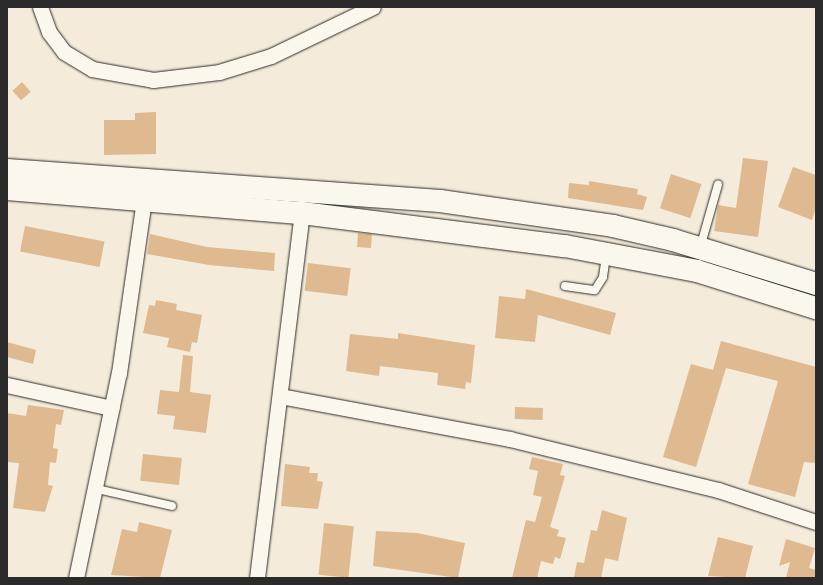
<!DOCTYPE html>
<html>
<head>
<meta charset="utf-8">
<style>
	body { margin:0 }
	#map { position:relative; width:823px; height:585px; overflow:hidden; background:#f5ebda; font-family:Itim,sans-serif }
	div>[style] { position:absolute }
	.building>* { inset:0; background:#dfba90; transform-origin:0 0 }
	.roads { filter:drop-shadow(0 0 1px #2b2b2b) drop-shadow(0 0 1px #2b2b2b) }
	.lane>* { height:8px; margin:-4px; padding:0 4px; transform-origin:4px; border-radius:4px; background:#fbf7ec }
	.street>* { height:15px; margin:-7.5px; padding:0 7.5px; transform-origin:7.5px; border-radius:7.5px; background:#fbf7ec }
	.secondary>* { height:22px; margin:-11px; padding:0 11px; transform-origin:11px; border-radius:11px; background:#fbf7ec }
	span { translate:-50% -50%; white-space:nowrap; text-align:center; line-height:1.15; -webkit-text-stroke:3.5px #fbf7ec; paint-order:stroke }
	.frame { position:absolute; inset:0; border:8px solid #2b2b2b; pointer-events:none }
</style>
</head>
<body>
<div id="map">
	<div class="building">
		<i style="left:22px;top:82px;width:13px;height:13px;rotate:48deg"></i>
		<i style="clip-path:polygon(156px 112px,156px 154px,104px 155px,104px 120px,135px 120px,135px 113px)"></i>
		<i style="clip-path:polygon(743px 158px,768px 161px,758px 237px,714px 231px,718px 205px,736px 208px)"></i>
		<i style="clip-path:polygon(793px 167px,816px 175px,816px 207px,812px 220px,778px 207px)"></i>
		<i style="left:671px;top:174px;width:32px;height:36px;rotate:18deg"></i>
		<i style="clip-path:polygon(589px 181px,638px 189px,637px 194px,647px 197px,643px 210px,568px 198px,569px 183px,589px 185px)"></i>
		<i style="left:25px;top:226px;width:81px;height:26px;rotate:11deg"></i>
		<i style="left:358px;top:233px;width:14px;height:14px;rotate:4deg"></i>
		<i style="clip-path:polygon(150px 234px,207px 247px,275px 253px,274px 271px,209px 265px,147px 254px)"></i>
		<i style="left:308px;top:263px;width:43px;height:28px;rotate:7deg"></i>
		<i style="clip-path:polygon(526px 289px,616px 313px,610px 335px,538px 315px,535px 342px,495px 338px,499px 296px,525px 299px)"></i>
		<i style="clip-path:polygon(156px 300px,177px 304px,176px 310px,202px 315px,197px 343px,192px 342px,190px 352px,167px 347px,169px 338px,143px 333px,149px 305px,155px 306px)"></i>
		<i style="clip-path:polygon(398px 333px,475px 345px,471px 383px,466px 382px,465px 389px,437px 385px,438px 373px,380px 366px,379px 376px,346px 371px,350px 334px,398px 339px)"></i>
		<i style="clip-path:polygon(721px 341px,816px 367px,816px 463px,804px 462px,795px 497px,748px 484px,778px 381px,726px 368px,696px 467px,663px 457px,691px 364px,713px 370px)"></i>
		<i style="clip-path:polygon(7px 342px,36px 350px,33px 364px,7px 357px)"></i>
		<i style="clip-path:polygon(183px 355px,193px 356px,190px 392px,211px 395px,206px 433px,173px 429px,175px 416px,157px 414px,160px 390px,179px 392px)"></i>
		<i style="clip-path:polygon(28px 405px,64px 410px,61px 425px,56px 424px,53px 448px,58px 449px,56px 463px,50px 462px,48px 485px,53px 486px,45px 512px,13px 508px,19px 463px,7px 462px,7px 413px,26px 416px)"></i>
		<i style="left:515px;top:407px;width:28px;height:12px;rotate:2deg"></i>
		<i style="left:143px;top:454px;width:39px;height:27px;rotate:6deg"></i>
		<i style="clip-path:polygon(532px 457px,563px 464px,560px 475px,565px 476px,550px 527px,559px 530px,557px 536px,566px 538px,560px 559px,555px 557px,553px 564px,541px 561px,537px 578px,512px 578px,526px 520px,535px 522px,542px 497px,533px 495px,538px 471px,529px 469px)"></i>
		<i style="clip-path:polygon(285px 464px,310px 467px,309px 473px,318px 473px,317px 481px,323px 482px,318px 509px,281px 506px)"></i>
		<i style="clip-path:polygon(602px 510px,627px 518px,618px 561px,605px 558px,601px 578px,574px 578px,577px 562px,584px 563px,591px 530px,597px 531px)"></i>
		<i style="clip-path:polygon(139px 522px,172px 530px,160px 578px,111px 575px,122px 529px,137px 532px)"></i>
		<i style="left:324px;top:523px;width:30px;height:52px;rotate:6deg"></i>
		<i style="clip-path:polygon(376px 531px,417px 533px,465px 543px,458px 578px,373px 566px)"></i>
		<i style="clip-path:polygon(718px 537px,753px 546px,745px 578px,708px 576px)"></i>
		<i style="clip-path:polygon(786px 539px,815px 548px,809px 568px,816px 570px,816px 578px,786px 578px,790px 562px,779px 566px)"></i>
	</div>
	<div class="roads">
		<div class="lane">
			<i style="left:700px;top:248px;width:66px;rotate:-74.1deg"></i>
			<i style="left:565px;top:286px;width:30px;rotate:8deg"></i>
			<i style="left:595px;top:290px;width:15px;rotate:-58deg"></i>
			<i style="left:603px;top:277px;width:21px;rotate:-82deg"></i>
			<i style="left:97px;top:489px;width:77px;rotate:12.8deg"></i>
		</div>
		<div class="street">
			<i style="left:40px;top:7px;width:27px;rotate:70deg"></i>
			<i style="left:49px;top:32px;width:25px;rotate:53deg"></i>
			<i style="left:64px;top:52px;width:33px;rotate:31deg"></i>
			<i style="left:92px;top:69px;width:62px;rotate:10.2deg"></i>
			<i style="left:153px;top:80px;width:66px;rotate:-6.9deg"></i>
			<i style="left:219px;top:72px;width:54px;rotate:-17.1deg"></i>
			<i style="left:271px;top:56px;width:113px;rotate:-25.7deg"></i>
			<i style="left:7px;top:385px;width:107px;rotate:12.4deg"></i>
			<i style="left:280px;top:396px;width:234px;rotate:10.6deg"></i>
			<i style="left:510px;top:439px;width:214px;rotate:13.8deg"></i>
			<i style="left:718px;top:490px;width:103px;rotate:18.1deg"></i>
			<i style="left:76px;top:578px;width:209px;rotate:-78.2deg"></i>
			<i style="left:119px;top:373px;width:175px;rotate:-81.8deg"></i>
			<i style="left:257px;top:578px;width:368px;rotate:-83deg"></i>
		</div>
		<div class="secondary">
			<i style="left:7px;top:170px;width:434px;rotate:4.1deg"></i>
			<i style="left:440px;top:201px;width:175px;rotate:8.2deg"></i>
			<i style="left:613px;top:226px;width:62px;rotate:13.1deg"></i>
			<i style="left:673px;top:240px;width:150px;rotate:17.1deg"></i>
			<i style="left:7px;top:189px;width:296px;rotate:4.7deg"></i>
			<i style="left:302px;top:213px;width:265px;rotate:7.2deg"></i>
			<i style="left:565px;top:246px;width:134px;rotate:10.7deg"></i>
			<i style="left:697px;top:271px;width:125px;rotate:17.3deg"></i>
		</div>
	</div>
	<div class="frame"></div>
</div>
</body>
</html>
